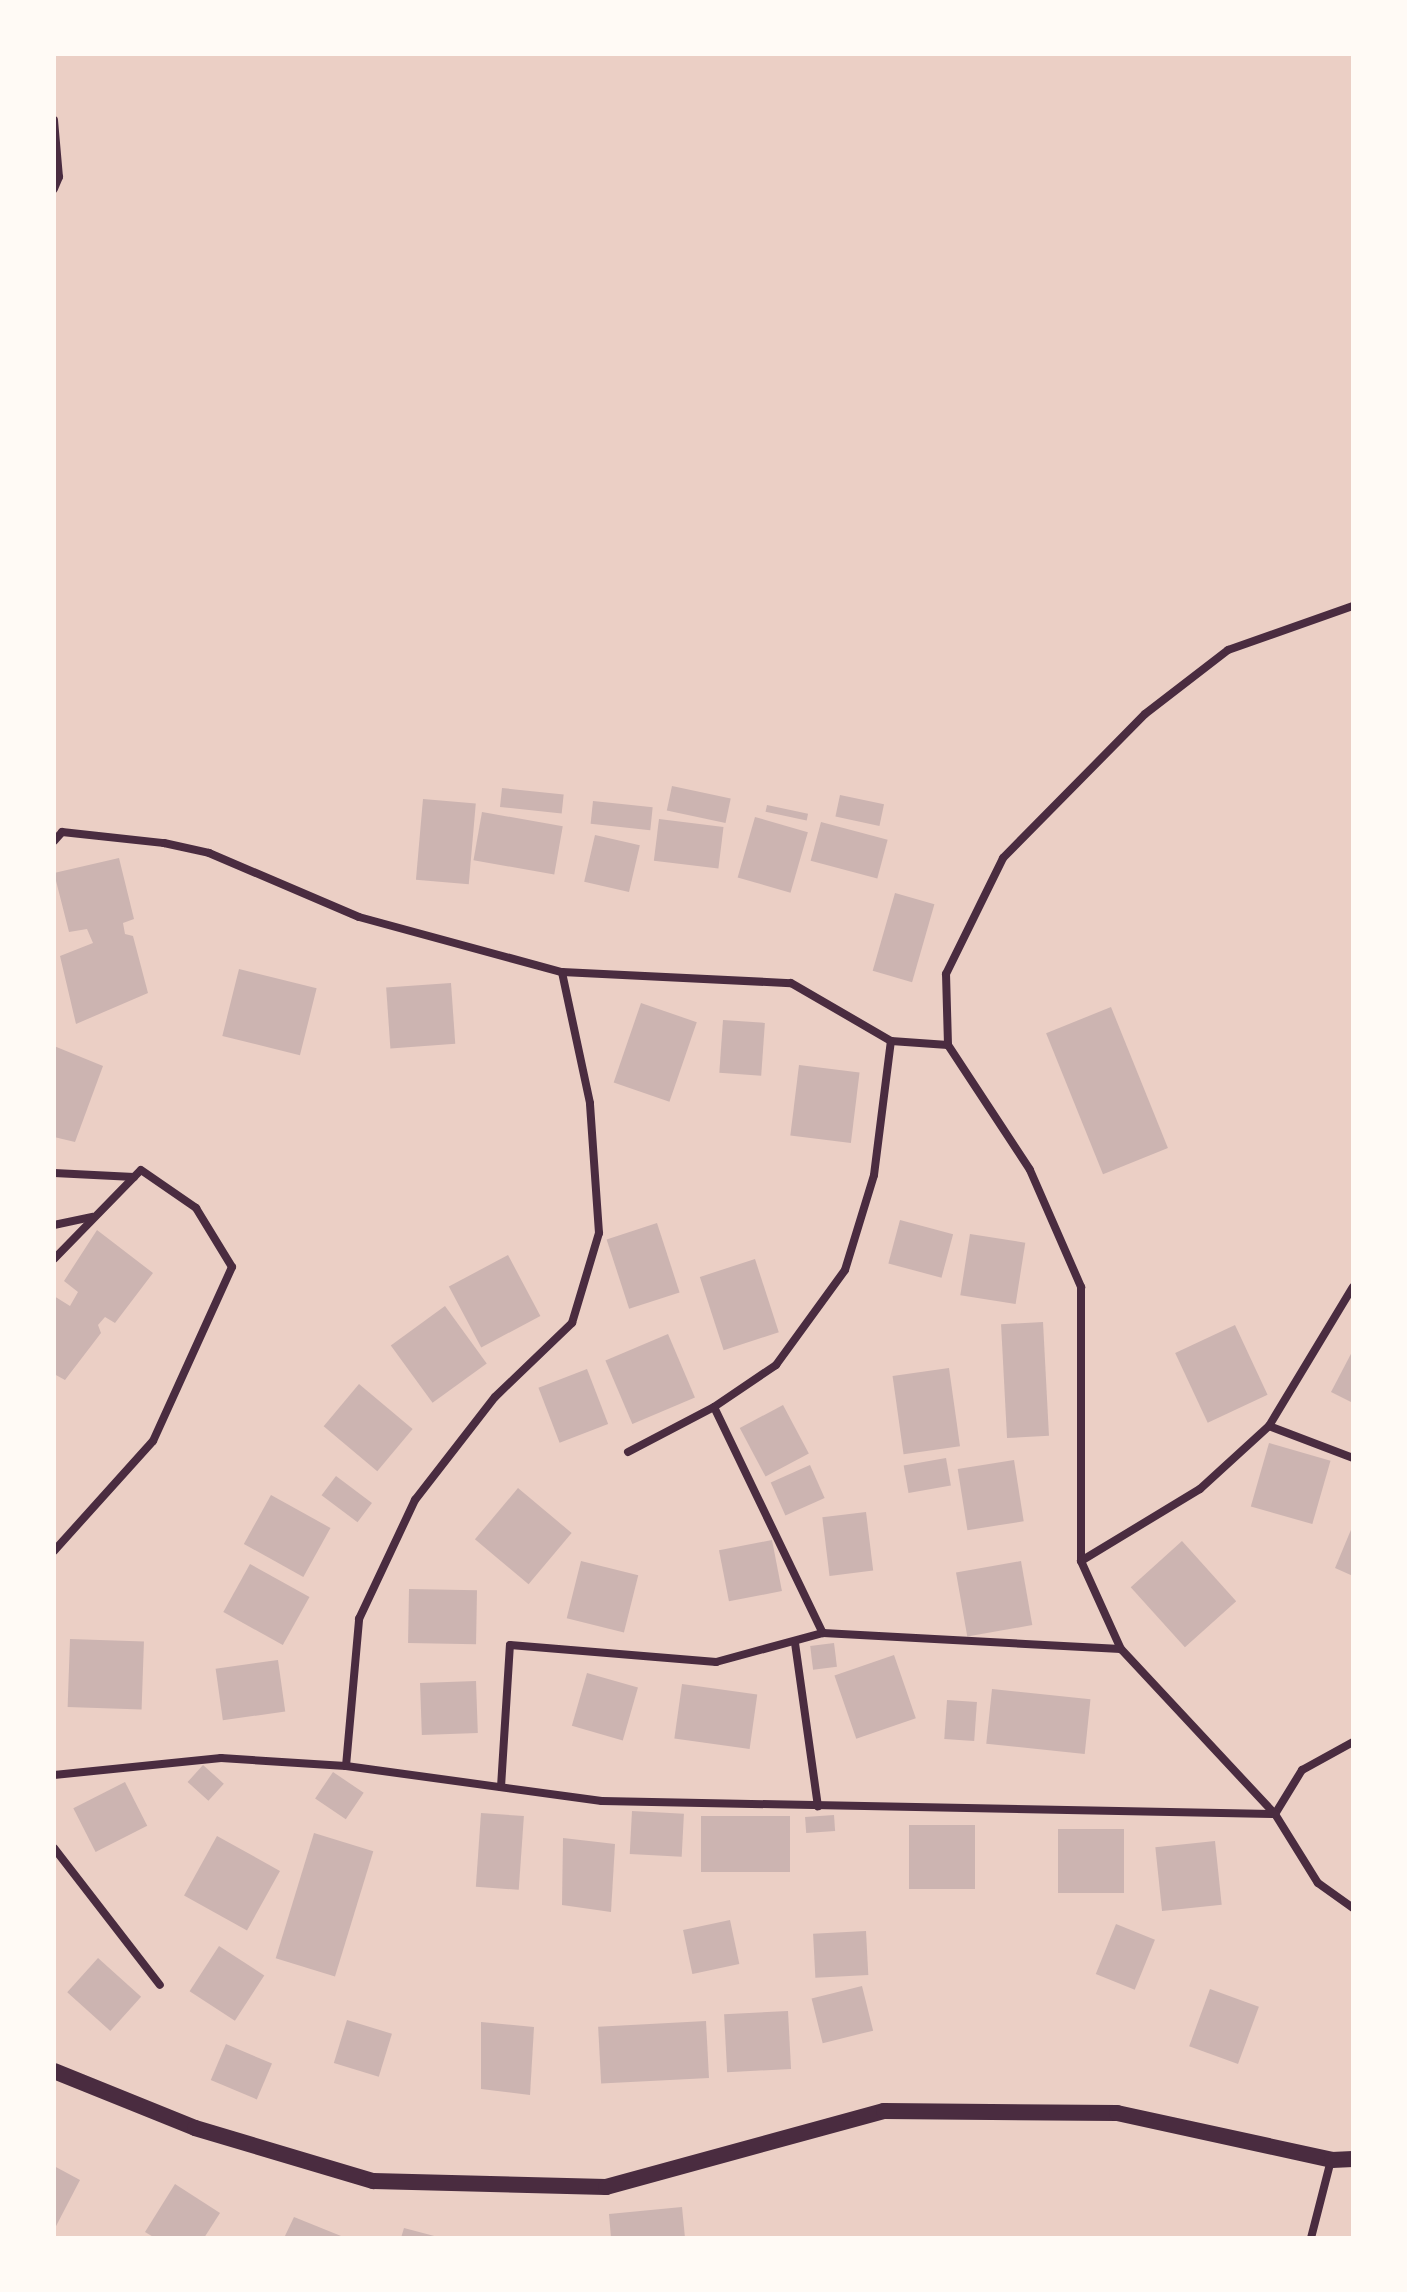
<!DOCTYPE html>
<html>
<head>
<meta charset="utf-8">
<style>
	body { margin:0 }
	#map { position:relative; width:1407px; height:2292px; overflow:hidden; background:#f7e1d7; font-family:"IBM Plex Sans",sans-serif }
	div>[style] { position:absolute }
	.green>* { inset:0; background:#ebcfc5; transform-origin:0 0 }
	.building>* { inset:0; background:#ccb4b1; transform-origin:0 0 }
	.minor>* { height:8px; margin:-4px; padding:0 4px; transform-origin:4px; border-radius:4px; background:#4a2c40 }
	.secondary>* { height:16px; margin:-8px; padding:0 8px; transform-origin:8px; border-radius:8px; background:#4a2c40 }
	span { translate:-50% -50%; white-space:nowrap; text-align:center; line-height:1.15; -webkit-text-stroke:8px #fffaf5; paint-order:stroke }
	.frame { position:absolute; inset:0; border:56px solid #fffaf5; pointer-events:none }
</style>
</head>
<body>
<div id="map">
	<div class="green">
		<i style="left:54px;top:54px;width:1299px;height:2184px"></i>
	</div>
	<div class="building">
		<i style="left:672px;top:786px;width:60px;height:25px;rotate:12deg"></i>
		<i style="left:502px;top:788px;width:62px;height:19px;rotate:6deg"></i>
		<i style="left:840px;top:795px;width:45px;height:22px;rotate:12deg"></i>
		<i style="left:423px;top:799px;width:53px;height:81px;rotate:5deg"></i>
		<i style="left:593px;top:801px;width:60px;height:23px;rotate:6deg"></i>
		<i style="left:767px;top:805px;width:42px;height:7px;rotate:12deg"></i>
		<i style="left:482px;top:812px;width:82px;height:49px;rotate:10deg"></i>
		<i style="left:755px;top:817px;width:55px;height:63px;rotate:16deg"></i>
		<i style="left:659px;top:819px;width:65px;height:42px;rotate:7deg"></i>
		<i style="left:821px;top:822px;width:69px;height:40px;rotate:15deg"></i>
		<i style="left:595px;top:835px;width:46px;height:48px;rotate:13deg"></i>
		<i style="clip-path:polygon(119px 858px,134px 919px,123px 923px,125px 934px,133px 936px,148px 993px,76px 1024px,60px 956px,93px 943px,87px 929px,69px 932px,54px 873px)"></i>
		<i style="left:895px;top:893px;width:41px;height:81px;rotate:16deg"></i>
		<i style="left:239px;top:969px;width:80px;height:69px;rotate:14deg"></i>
		<i style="left:451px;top:983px;width:61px;height:65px;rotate:86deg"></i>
		<i style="left:641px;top:1003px;width:59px;height:84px;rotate:19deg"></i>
		<i style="left:1111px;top:1007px;width:152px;height:70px;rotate:68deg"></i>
		<i style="left:723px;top:1020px;width:42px;height:53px;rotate:4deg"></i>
		<i style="clip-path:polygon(54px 1046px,103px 1066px,75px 1142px,54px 1137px)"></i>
		<i style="left:799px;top:1065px;width:61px;height:71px;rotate:7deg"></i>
		<i style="left:900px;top:1220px;width:55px;height:45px;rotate:15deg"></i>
		<i style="left:657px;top:1223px;width:73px;height:53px;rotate:72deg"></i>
		<i style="clip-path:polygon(97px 1230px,153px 1273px,115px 1323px,105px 1317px,98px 1325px,101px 1333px,65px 1380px,54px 1374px,54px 1296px,70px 1306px,78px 1292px,64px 1281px)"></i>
		<i style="left:970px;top:1234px;width:56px;height:62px;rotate:9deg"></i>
		<i style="left:508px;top:1255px;width:69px;height:67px;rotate:62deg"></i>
		<i style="left:755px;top:1259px;width:77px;height:58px;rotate:72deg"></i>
		<i style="left:445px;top:1306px;width:71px;height:67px;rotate:54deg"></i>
		<i style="left:1043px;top:1322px;width:114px;height:42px;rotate:87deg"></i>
		<i style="left:1235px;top:1325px;width:77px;height:66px;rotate:65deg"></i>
		<i style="left:668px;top:1334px;width:69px;height:68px;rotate:67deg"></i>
		<i style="clip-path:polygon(1353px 1350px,1353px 1403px,1331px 1392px)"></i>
		<i style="left:949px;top:1368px;width:79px;height:57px;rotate:82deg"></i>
		<i style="left:587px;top:1369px;width:59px;height:52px;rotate:69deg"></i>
		<i style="left:359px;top:1384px;width:70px;height:55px;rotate:40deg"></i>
		<i style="left:783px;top:1405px;width:55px;height:49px;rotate:62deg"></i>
		<i style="left:1269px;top:1443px;width:64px;height:66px;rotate:16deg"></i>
		<i style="left:946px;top:1458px;width:28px;height:43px;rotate:80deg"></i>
		<i style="left:1014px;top:1460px;width:62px;height:57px;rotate:81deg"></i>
		<i style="left:810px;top:1465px;width:36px;height:43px;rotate:66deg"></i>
		<i style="left:336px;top:1476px;width:45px;height:24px;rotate:37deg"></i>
		<i style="left:518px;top:1488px;width:70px;height:67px;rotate:40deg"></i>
		<i style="left:271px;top:1495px;width:68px;height:56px;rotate:29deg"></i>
		<i style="left:866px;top:1512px;width:59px;height:44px;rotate:83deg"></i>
		<i style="clip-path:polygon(1353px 1525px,1353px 1576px,1335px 1568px)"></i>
		<i style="left:772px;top:1540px;width:52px;height:54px;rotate:79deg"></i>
		<i style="left:1182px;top:1541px;width:81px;height:69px;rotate:48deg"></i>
		<i style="left:581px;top:1561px;width:59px;height:59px;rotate:14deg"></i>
		<i style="left:1021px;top:1561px;width:65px;height:66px;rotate:80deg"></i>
		<i style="left:250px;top:1564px;width:68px;height:55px;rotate:29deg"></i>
		<i style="left:409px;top:1589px;width:68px;height:54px;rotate:1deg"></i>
		<i style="left:70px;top:1639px;width:74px;height:68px;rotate:2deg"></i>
		<i style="left:834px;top:1643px;width:24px;height:24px;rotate:83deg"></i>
		<i style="left:894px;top:1655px;width:67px;height:63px;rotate:71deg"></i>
		<i style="left:278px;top:1660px;width:52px;height:63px;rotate:82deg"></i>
		<i style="left:587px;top:1673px;width:53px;height:55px;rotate:16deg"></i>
		<i style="left:476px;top:1681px;width:52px;height:56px;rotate:88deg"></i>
		<i style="left:682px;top:1684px;width:76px;height:55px;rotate:8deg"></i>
		<i style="left:992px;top:1689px;width:99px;height:55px;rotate:6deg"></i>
		<i style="left:947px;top:1700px;width:30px;height:39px;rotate:4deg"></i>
		<i style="left:203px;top:1765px;width:28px;height:23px;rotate:42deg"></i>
		<i style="left:333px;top:1772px;width:37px;height:32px;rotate:34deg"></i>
		<i style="left:125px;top:1782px;width:49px;height:58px;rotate:63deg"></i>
		<i style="left:632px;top:1811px;width:52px;height:43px;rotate:3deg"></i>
		<i style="left:481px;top:1813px;width:43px;height:74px;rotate:4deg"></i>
		<i style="left:834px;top:1815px;width:16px;height:29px;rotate:86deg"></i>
		<i style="left:701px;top:1816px;width:89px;height:56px"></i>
		<i style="left:909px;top:1825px;width:66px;height:64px"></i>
		<i style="left:1058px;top:1829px;width:66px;height:64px"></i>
		<i style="left:314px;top:1833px;width:62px;height:131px;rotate:17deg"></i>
		<i style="left:217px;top:1836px;width:72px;height:68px;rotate:29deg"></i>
		<i style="clip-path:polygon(563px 1838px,615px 1844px,611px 1912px,562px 1905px)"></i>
		<i style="left:1215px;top:1841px;width:64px;height:60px;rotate:84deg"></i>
		<i style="left:730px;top:1920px;width:45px;height:48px;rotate:78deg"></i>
		<i style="left:1116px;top:1924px;width:42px;height:54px;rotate:22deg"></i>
		<i style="left:866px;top:1931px;width:44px;height:53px;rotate:87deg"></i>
		<i style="left:219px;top:1946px;width:54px;height:54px;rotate:33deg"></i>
		<i style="left:98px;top:1958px;width:58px;height:46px;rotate:42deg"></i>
		<i style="left:862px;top:1986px;width:46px;height:52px;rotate:76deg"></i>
		<i style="left:1210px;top:1989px;width:52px;height:61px;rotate:20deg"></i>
		<i style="left:788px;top:2011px;width:58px;height:64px;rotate:87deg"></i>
		<i style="left:347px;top:2020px;width:47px;height:45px;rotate:17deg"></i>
		<i style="left:706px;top:2021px;width:57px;height:108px;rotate:87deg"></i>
		<i style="clip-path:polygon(481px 2022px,534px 2027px,530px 2095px,481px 2089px)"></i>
		<i style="left:226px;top:2044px;width:50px;height:39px;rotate:23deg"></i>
		<i style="clip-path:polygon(54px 2166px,80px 2180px,54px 2230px)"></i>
		<i style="clip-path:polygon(175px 2184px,220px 2213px,204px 2238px,155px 2238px,145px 2232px)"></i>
		<i style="clip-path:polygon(682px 2207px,685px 2238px,611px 2238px,609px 2214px)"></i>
		<i style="clip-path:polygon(294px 2217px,346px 2238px,284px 2238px)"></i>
		<i style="clip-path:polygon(404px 2228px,438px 2237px,438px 2238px,401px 2238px)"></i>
	</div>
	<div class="minor">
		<i style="left:54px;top:120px;width:57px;rotate:85deg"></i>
		<i style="left:59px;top:177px;width:13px;rotate:113deg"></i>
		<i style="left:54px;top:841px;width:12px;rotate:-48deg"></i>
		<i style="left:62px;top:832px;width:103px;rotate:6.2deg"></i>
		<i style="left:164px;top:843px;width:46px;rotate:12.5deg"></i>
		<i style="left:209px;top:853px;width:163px;rotate:23.1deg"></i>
		<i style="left:359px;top:917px;width:210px;rotate:15.2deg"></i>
		<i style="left:562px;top:972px;width:229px;rotate:2.8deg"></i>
		<i style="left:791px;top:983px;width:116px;rotate:30.1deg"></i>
		<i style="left:891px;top:1041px;width:57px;rotate:4deg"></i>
		<i style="left:948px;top:1045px;width:149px;rotate:56.7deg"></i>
		<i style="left:1030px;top:1170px;width:128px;rotate:66.4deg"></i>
		<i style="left:1081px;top:1287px;width:274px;rotate:90deg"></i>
		<i style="left:1081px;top:1561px;width:97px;rotate:65.6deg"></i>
		<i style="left:1121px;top:1649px;width:226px;rotate:47deg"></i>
		<i style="left:948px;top:1045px;width:71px;rotate:-91.6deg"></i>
		<i style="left:946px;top:974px;width:129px;rotate:-63.8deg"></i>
		<i style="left:1003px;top:858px;width:202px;rotate:-45.4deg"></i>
		<i style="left:1145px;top:714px;width:105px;rotate:-37.6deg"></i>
		<i style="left:1228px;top:650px;width:133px;rotate:-19.4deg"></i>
		<i style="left:54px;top:1173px;width:80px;rotate:2.9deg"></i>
		<i style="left:54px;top:1225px;width:39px;rotate:-12deg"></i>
		<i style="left:54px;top:1259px;width:124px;rotate:-45.7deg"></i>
		<i style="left:141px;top:1170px;width:67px;rotate:34.6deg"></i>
		<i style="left:196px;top:1208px;width:69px;rotate:58.6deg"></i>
		<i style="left:232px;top:1267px;width:191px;rotate:114.4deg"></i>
		<i style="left:153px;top:1441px;width:148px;rotate:132deg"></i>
		<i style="left:714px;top:1407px;width:251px;rotate:64.3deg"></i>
		<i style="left:1269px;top:1426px;width:90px;rotate:20.9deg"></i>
		<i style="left:628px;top:1452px;width:97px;rotate:-27.6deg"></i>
		<i style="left:714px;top:1407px;width:75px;rotate:-34.1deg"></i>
		<i style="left:776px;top:1365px;width:117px;rotate:-54deg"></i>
		<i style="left:845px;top:1270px;width:99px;rotate:-73deg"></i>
		<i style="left:874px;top:1175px;width:135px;rotate:-82.8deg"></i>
		<i style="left:1081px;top:1561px;width:139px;rotate:-31.2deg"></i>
		<i style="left:1200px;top:1489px;width:93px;rotate:-42.4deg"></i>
		<i style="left:1269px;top:1426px;width:162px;rotate:-58.9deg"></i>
		<i style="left:795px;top:1643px;width:165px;rotate:82deg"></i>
		<i style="left:1353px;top:1742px;width:58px;rotate:151.2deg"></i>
		<i style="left:1302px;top:1770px;width:52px;rotate:121.5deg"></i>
		<i style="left:1275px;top:1814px;width:81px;rotate:58.1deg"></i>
		<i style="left:1318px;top:1883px;width:43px;rotate:35.5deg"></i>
		<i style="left:346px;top:1766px;width:148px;rotate:-84.9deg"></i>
		<i style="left:359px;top:1619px;width:132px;rotate:-64.8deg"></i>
		<i style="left:415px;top:1500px;width:130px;rotate:-52.2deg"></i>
		<i style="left:495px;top:1397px;width:107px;rotate:-43.9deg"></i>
		<i style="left:572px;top:1323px;width:94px;rotate:-73.3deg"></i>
		<i style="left:599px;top:1233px;width:130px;rotate:-94deg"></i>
		<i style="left:590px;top:1103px;width:134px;rotate:-102.1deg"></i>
		<i style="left:54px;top:1775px;width:168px;rotate:-5.8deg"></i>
		<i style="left:221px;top:1758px;width:125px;rotate:3.7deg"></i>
		<i style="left:346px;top:1766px;width:258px;rotate:7.8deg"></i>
		<i style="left:602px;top:1801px;width:673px;rotate:1.11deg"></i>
		<i style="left:501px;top:1787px;width:142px;rotate:-86.4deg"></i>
		<i style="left:510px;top:1645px;width:207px;rotate:4.7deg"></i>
		<i style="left:716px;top:1662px;width:111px;rotate:-15.2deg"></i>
		<i style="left:823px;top:1633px;width:298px;rotate:3.1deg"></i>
		<i style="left:54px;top:1848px;width:173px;rotate:52.3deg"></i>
		<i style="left:1311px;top:2238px;width:81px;rotate:-75.6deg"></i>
	</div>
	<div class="secondary">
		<i style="left:54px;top:2071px;width:152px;rotate:22deg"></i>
		<i style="left:195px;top:2128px;width:186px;rotate:16.6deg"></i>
		<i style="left:373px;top:2181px;width:233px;rotate:1.5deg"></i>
		<i style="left:606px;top:2187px;width:288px;rotate:-15.3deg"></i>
		<i style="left:884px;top:2111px;width:233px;rotate:0.5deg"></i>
		<i style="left:1117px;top:2113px;width:220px;rotate:12.3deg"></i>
		<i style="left:1332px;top:2160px;width:21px;rotate:-3deg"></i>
	</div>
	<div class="frame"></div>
</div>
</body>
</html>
